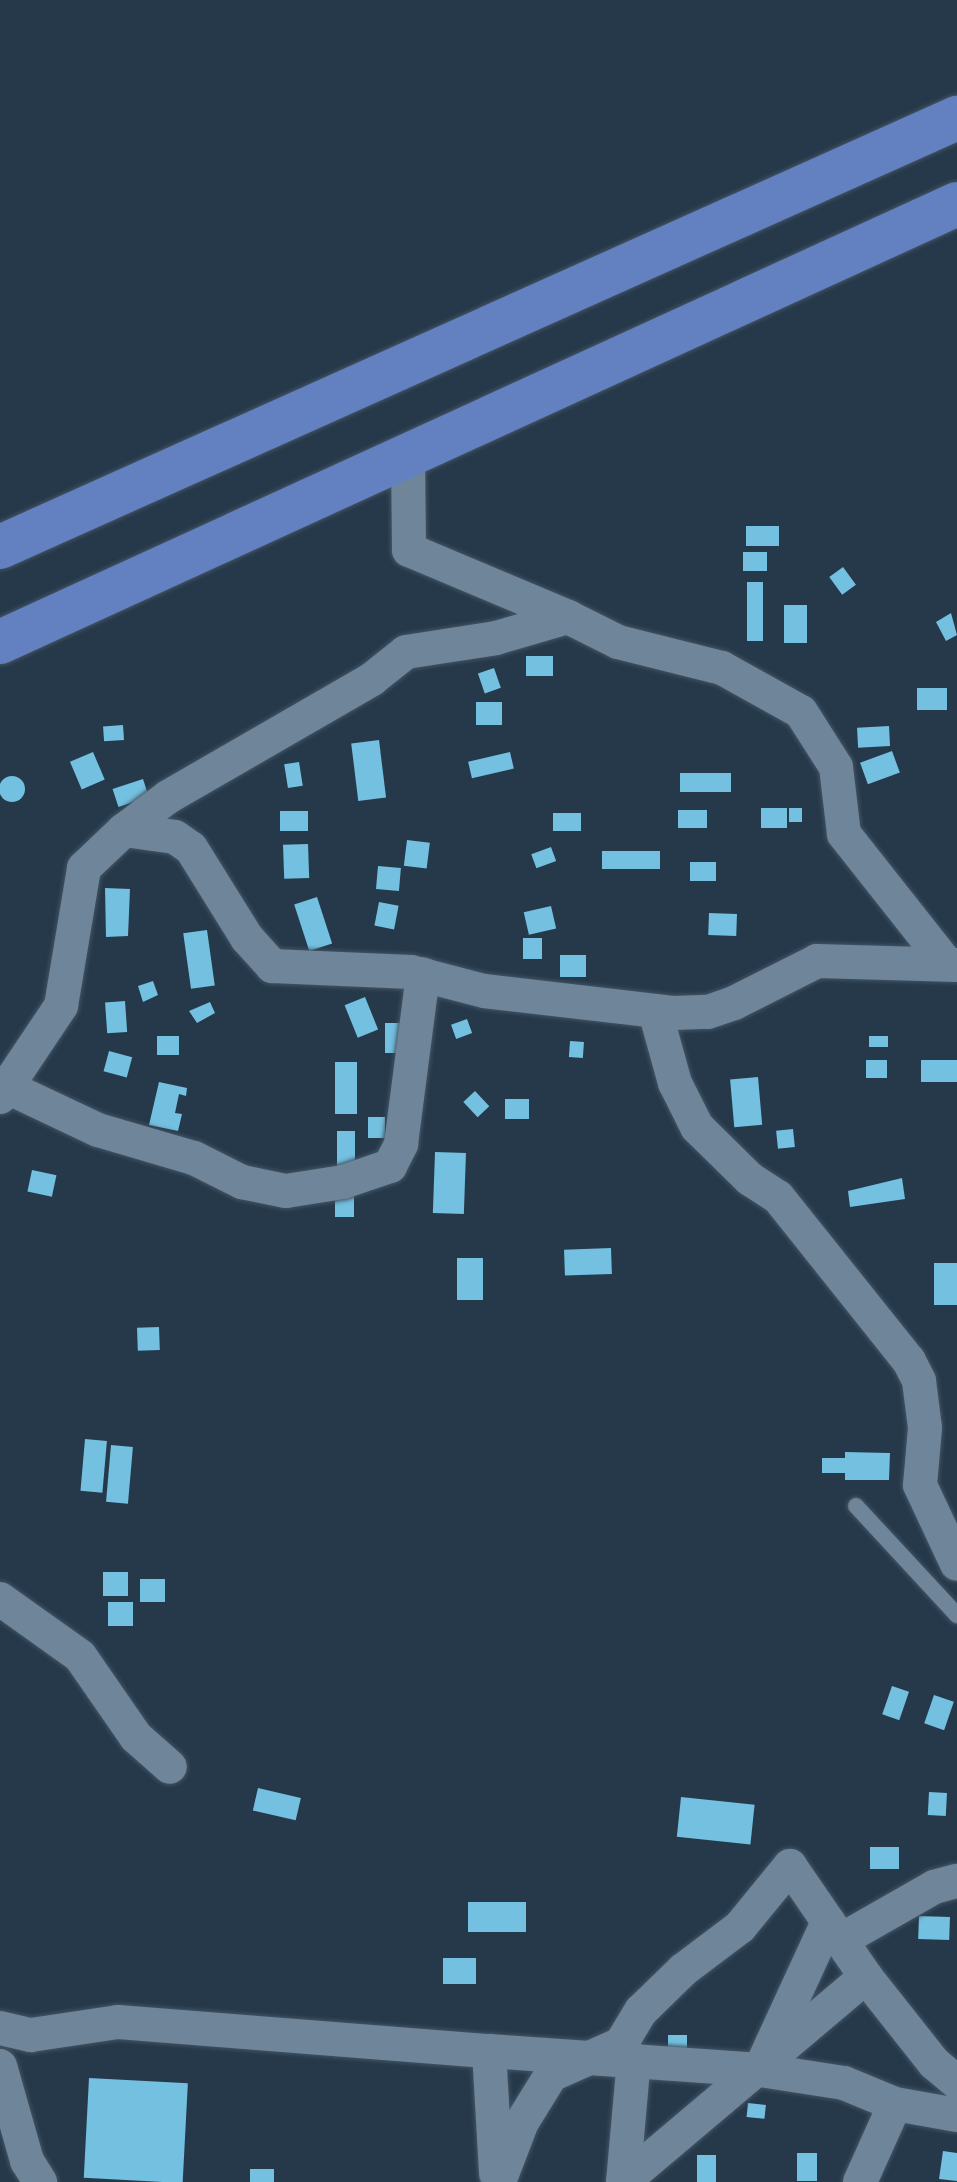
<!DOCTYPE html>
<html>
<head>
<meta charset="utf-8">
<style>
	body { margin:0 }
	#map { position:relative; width:957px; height:2182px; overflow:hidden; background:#25394b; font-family:"Noto Sans",sans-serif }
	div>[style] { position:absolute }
	.building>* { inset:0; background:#73c0e0; transform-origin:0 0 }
	.round { border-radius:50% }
	.roads { filter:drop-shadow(0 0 2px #435463) drop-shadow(0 0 2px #435463) }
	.lane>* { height:16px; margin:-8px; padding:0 8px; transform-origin:8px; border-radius:8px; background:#6f859a }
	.street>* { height:34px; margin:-17px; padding:0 17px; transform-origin:17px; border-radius:17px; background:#6f859a }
	.primary>* { height:44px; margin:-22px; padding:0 22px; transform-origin:22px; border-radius:22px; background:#6381c1 }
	span { translate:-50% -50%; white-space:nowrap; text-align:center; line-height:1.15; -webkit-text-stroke:8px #1b2f40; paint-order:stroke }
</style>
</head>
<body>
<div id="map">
	<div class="building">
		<i style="left:746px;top:526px;width:33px;height:20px"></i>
		<i style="left:743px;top:552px;width:24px;height:19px"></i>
		<i style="left:843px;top:567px;width:22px;height:17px;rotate:54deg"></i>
		<i style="left:747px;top:582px;width:16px;height:59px"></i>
		<i style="left:784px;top:605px;width:23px;height:38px"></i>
		<i style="clip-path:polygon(951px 613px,957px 635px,946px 641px,936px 622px)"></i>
		<i style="left:526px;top:656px;width:27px;height:20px"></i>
		<i style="left:494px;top:668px;width:21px;height:17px;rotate:71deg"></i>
		<i style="left:917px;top:688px;width:30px;height:22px"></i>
		<i style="left:476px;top:702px;width:26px;height:23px"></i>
		<i style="left:123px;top:725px;width:15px;height:20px;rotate:86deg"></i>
		<i style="left:889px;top:726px;width:20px;height:32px;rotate:87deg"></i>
		<i style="left:379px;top:740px;width:58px;height:28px;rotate:83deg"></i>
		<i style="left:892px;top:751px;width:23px;height:34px;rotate:70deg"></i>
		<i style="left:93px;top:752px;width:30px;height:25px;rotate:67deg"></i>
		<i style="left:510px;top:752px;width:17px;height:43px;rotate:77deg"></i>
		<i style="left:299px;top:762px;width:24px;height:15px;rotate:81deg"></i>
		<i style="left:680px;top:773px;width:51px;height:19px"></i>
		<i class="round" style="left:-1px;top:776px;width:26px;height:26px"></i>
		<i style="left:143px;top:779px;width:19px;height:32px;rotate:72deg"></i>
		<i style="left:761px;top:808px;width:26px;height:20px"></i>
		<i style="left:789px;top:808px;width:13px;height:14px"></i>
		<i style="left:678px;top:810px;width:29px;height:18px"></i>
		<i style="left:280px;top:811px;width:28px;height:20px"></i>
		<i style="left:553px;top:813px;width:28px;height:18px"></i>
		<i style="left:407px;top:840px;width:23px;height:26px;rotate:7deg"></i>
		<i style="left:308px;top:844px;width:34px;height:25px;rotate:88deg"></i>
		<i style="left:551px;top:847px;width:15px;height:21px;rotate:70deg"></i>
		<i style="left:660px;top:851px;width:18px;height:58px;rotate:90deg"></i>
		<i style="left:690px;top:862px;width:26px;height:19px"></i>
		<i style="left:378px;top:866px;width:23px;height:23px;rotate:5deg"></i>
		<i style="clip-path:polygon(105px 888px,130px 889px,128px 936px,106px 937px)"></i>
		<i style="left:317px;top:897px;width:49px;height:24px;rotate:72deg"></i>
		<i style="left:379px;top:902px;width:20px;height:24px;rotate:11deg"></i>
		<i style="left:551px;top:906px;width:23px;height:28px;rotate:77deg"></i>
		<i style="left:709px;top:913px;width:28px;height:22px;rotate:2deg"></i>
		<i style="left:207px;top:930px;width:56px;height:24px;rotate:82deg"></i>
		<i style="left:523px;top:938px;width:19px;height:21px"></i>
		<i style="left:560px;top:955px;width:26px;height:22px"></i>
		<i style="clip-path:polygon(153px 981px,158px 995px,143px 1002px,138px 986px)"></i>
		<i style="left:365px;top:997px;width:35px;height:22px;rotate:68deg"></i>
		<i style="left:125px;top:1001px;width:31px;height:20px;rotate:86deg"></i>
		<i style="clip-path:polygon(210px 1002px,215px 1013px,197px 1023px,189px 1011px)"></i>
		<i style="left:467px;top:1019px;width:15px;height:17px;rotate:70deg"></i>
		<i style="left:385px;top:1023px;width:21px;height:30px"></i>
		<i style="left:157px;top:1036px;width:22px;height:19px"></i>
		<i style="left:869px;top:1036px;width:19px;height:11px"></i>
		<i style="left:570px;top:1041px;width:14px;height:16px;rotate:4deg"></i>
		<i style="left:109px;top:1051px;width:24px;height:21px;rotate:15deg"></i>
		<i style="left:866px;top:1060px;width:21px;height:18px"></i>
		<i style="left:957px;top:1060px;width:22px;height:36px;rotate:90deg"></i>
		<i style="left:335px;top:1062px;width:22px;height:52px"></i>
		<i style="left:758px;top:1077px;width:48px;height:28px;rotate:85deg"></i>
		<i style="clip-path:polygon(159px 1082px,187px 1088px,186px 1096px,179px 1094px,175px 1113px,182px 1114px,178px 1131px,149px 1125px)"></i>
		<i style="left:475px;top:1091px;width:21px;height:16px;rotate:47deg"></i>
		<i style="left:505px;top:1099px;width:24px;height:20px"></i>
		<i style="left:368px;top:1117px;width:17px;height:21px"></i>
		<i style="left:793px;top:1129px;width:18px;height:17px;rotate:84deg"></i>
		<i style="left:337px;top:1131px;width:18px;height:39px"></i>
		<i style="left:435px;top:1152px;width:31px;height:61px;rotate:2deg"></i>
		<i style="left:32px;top:1170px;width:25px;height:22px;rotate:12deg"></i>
		<i style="clip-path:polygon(902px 1178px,905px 1199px,850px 1207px,848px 1191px)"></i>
		<i style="left:335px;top:1190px;width:19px;height:27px"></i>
		<i style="left:611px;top:1248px;width:26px;height:47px;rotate:88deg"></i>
		<i style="left:457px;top:1258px;width:26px;height:42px"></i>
		<i style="left:957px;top:1263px;width:42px;height:23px;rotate:90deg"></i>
		<i style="left:159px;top:1327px;width:23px;height:22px;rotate:88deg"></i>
		<i style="left:85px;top:1439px;width:22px;height:52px;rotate:5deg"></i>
		<i style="left:111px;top:1445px;width:22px;height:57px;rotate:5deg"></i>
		<i style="clip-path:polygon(845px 1452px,890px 1453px,889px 1480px,845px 1480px,845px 1473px,822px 1473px,822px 1458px,845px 1458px)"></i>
		<i style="left:103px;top:1572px;width:25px;height:24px"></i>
		<i style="left:165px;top:1579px;width:23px;height:25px;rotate:90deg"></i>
		<i style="left:133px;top:1602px;width:24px;height:25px;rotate:90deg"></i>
		<i style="left:892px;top:1686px;width:18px;height:30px;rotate:19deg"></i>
		<i style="left:934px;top:1695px;width:21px;height:30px;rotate:19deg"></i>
		<i style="left:258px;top:1788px;width:44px;height:23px;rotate:13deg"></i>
		<i style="left:929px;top:1792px;width:18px;height:23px;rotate:3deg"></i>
		<i style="left:681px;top:1797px;width:74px;height:40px;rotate:6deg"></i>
		<i style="left:870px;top:1847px;width:29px;height:22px"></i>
		<i style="left:468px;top:1902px;width:58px;height:30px"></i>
		<i style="left:919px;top:1916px;width:31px;height:23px;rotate:2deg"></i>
		<i style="left:443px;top:1958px;width:33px;height:26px"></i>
		<i style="left:668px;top:2035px;width:19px;height:18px"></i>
		<i style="left:89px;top:2078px;width:99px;height:100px;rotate:3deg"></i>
		<i style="left:748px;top:2103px;width:18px;height:14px;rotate:6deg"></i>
		<i style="clip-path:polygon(943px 2151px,957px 2153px,957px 2181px,939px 2179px)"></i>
		<i style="left:797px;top:2153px;width:20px;height:28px"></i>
		<i style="left:697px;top:2155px;width:19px;height:27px"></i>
		<i style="left:274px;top:2169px;width:13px;height:24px;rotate:90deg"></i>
	</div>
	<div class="roads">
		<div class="lane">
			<i style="left:856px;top:1506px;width:149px;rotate:47.2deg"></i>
		</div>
		<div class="street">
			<i style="left:408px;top:454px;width:96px;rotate:89.4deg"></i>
			<i style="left:409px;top:550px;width:173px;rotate:22.8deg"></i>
			<i style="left:124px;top:830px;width:51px;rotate:7.8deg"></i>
			<i style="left:175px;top:837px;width:19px;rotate:35deg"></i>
			<i style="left:191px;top:848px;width:106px;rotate:58.1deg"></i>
			<i style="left:247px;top:938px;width:38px;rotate:48deg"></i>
			<i style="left:272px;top:966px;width:139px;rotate:2.5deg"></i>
			<i style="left:411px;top:972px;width:75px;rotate:14.6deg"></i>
			<i style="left:484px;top:991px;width:190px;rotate:6.6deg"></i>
			<i style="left:673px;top:1013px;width:35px;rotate:-2deg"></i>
			<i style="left:708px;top:1012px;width:28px;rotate:-19deg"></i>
			<i style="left:734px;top:1003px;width:93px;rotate:-26.8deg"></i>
			<i style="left:817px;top:961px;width:140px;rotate:1.6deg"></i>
			<i style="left:655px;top:1011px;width:75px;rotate:74.5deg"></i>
			<i style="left:675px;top:1083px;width:49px;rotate:63.4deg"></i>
			<i style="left:697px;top:1127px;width:74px;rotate:44.5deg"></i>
			<i style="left:750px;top:1179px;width:33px;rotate:33deg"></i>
			<i style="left:778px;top:1197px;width:210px;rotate:51.4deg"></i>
			<i style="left:909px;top:1361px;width:22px;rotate:63deg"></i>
			<i style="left:919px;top:1381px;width:47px;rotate:82.7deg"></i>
			<i style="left:925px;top:1428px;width:57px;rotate:95deg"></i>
			<i style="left:920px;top:1485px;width:87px;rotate:64.9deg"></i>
			<i style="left:9px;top:1088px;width:98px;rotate:25.3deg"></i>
			<i style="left:98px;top:1130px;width:100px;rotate:16.3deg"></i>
			<i style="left:194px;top:1158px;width:54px;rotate:26.6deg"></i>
			<i style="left:242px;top:1182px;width:45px;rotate:11.6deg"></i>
			<i style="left:286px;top:1191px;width:58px;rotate:-9deg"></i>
			<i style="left:343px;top:1182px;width:50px;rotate:-18.8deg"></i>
			<i style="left:390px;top:1166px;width:25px;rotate:-63deg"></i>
			<i style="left:401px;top:1144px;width:171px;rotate:-82.6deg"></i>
			<i style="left:0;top:1097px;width:110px;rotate:-56.2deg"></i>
			<i style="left:61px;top:1006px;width:140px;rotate:-80.5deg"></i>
			<i style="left:84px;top:868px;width:55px;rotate:-43.5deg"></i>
			<i style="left:124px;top:830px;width:55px;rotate:-36.9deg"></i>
			<i style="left:168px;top:797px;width:236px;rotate:-30deg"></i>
			<i style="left:372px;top:679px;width:43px;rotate:-38.5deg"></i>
			<i style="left:406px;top:652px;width:91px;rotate:-8.8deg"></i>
			<i style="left:496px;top:638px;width:75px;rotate:-16.3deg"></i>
			<i style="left:568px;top:617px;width:56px;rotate:26.6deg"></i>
			<i style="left:618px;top:642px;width:107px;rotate:14deg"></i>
			<i style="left:722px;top:668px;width:90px;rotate:29.1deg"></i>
			<i style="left:801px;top:712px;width:65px;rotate:57.5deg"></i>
			<i style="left:836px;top:767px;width:67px;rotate:83.2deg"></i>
			<i style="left:844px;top:834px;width:164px;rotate:51.7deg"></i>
			<i style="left:0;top:1599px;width:98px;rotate:35.5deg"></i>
			<i style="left:80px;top:1656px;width:98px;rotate:55.3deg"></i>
			<i style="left:136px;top:1737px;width:45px;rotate:41.4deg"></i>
			<i style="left:843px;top:1939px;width:105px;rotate:-29.7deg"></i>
			<i style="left:934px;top:1887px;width:24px;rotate:-15deg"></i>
			<i style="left:0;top:2028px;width:32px;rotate:13deg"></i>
			<i style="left:31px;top:2035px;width:88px;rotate:-8.5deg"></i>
			<i style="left:118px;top:2022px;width:372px;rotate:4.5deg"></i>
			<i style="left:489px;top:2051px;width:123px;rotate:86.7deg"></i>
			<i style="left:489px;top:2051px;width:272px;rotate:4deg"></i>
			<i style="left:760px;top:2070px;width:85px;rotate:8.8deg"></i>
			<i style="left:844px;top:2083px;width:55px;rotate:22.4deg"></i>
			<i style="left:895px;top:2104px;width:63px;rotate:10.1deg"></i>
			<i style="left:765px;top:2059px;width:151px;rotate:-65.3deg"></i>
			<i style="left:0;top:2066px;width:99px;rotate:74.1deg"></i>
			<i style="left:27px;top:2161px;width:25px;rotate:58deg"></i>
			<i style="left:499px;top:2182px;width:64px;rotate:-69deg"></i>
			<i style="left:522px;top:2122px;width:55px;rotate:-58.3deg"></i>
			<i style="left:551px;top:2075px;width:77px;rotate:-23.9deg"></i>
			<i style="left:621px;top:2044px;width:39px;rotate:-59deg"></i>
			<i style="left:641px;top:2011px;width:59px;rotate:-44.3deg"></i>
			<i style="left:683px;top:1970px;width:71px;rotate:-37deg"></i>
			<i style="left:740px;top:1927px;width:79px;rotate:-50.7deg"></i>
			<i style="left:790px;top:1866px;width:135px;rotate:55.6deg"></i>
			<i style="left:866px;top:1977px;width:110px;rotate:51.7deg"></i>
			<i style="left:934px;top:2063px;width:30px;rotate:40deg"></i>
			<i style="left:623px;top:2182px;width:318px;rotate:-40.2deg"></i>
			<i style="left:623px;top:2182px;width:123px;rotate:-84.9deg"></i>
			<i style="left:860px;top:2182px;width:85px;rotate:-65.8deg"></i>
		</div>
		<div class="primary">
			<i style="left:0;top:547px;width:1049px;rotate:-24.15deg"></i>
			<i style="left:0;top:642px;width:1052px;rotate:-24.59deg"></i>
		</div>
	</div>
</div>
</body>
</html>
